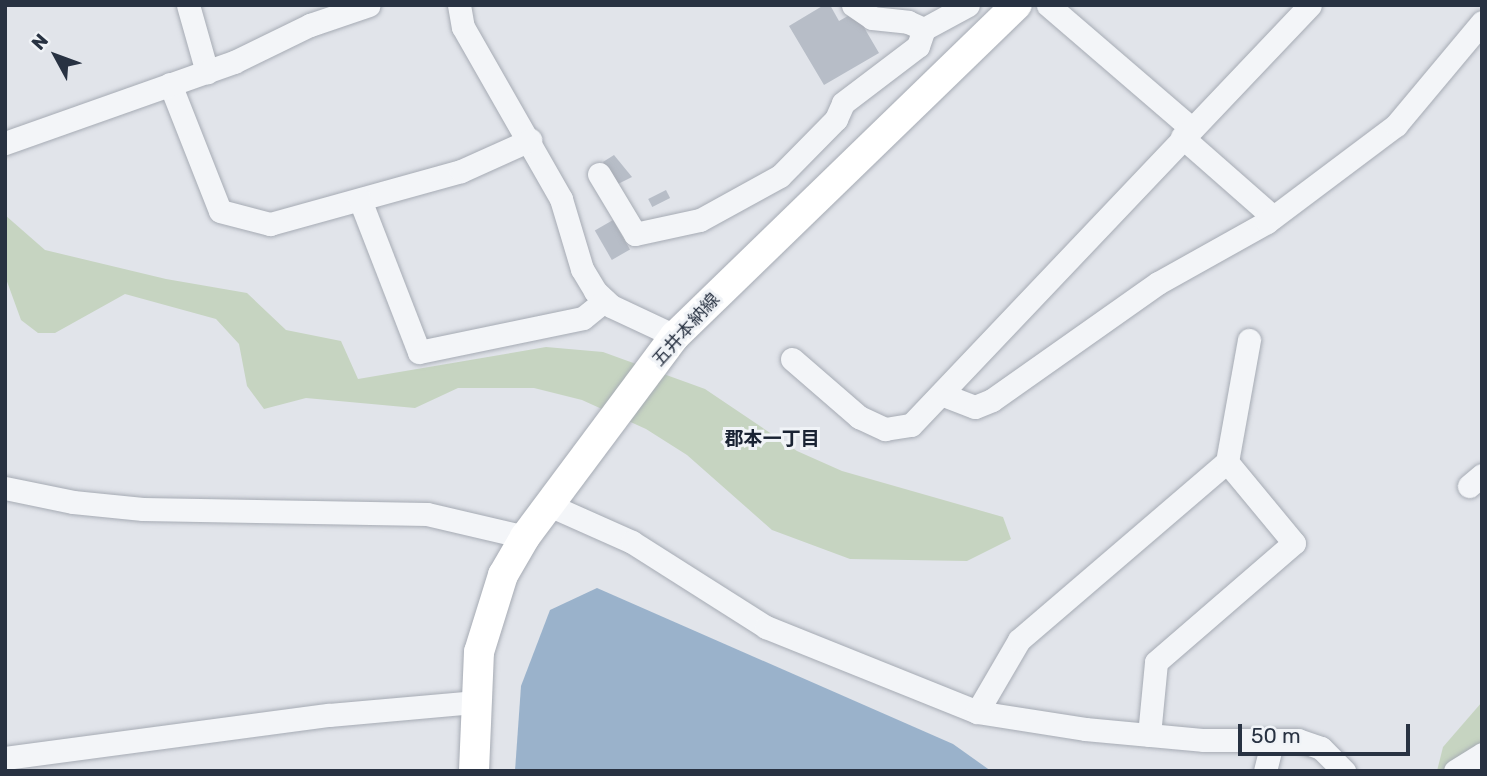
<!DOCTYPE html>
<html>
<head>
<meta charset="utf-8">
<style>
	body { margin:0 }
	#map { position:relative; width:1487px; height:776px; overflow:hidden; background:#e1e4ea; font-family:Rubik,"Noto Sans JP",sans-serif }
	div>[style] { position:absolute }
	.green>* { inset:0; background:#c6d4c1 }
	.water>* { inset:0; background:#9ab2cb }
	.building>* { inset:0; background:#b7bdc7; transform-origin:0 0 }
	.roads { filter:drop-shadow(0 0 2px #a6abb4) drop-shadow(0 0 2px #a6abb4) }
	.minor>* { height:23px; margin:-11.5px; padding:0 11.5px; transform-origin:11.5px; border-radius:11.5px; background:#f3f5f8 }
	.major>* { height:30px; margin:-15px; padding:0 15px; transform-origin:15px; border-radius:15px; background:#fff }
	span { translate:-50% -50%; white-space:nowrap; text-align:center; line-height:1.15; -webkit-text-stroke:6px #f0f3f7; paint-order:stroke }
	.street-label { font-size:18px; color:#283242 }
	.neighbourhood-label { font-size:19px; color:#1a2333; font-weight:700 }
	.frame { position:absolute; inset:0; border:7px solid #283242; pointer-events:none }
	.north { position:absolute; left:21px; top:21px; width:70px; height:70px; -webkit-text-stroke:5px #f0f3f7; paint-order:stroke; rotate:311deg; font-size:19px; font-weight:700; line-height:28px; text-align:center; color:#283242 }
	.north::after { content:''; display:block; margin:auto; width:24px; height:32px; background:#283242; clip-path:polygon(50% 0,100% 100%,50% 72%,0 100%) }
	.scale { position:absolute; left:1238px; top:724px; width:172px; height:32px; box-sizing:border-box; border:4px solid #283242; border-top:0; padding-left:9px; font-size:21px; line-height:24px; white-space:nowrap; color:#283242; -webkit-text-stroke:5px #f0f3f7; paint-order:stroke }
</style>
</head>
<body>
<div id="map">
	<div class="green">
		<i style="clip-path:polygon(5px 215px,45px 250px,166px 279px,247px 293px,286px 330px,341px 341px,358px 379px,546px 347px,603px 352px,705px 389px,797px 451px,842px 471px,1003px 517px,1011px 539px,967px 561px,850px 559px,772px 530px,687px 455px,646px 429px,582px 400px,534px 388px,458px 388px,415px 408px,306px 398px,264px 409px,247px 386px,239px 344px,216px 319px,125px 294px,55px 333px,38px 333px,21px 320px,5px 276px)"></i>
		<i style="clip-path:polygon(1482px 702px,1482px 771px,1437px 771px,1443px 747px)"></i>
	</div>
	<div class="water">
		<i style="clip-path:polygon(597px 588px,953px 744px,991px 771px,515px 771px,521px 686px,550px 610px)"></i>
	</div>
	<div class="building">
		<i style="clip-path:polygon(824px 5px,830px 5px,839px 21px,855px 12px,879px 53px,824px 85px,789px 26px)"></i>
		<i style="clip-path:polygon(614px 155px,632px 177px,616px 185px,603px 162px)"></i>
		<i style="left:666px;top:190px;width:9px;height:20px;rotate:63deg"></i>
		<i style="left:613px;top:220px;width:34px;height:21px;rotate:60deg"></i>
	</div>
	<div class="roads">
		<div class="minor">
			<i style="left:188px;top:5px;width:70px;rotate:74.2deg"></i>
			<i style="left:459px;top:5px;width:22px;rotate:80deg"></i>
			<i style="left:463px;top:27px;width:198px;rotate:60.3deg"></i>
			<i style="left:561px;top:199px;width:73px;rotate:73.3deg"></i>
			<i style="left:582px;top:269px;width:26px;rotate:59deg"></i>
			<i style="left:595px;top:291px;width:22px;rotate:43deg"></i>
			<i style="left:611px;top:306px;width:71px;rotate:25.1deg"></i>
			<i style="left:853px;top:5px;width:23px;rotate:34deg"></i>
			<i style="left:872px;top:18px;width:36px;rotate:6deg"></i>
			<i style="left:908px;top:22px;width:17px;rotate:24deg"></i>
			<i style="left:924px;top:29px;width:50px;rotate:-28.6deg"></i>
			<i style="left:1048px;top:5px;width:189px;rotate:40.7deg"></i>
			<i style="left:170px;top:84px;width:136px;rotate:68.5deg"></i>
			<i style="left:220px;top:211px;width:52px;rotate:14.6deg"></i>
			<i style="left:270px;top:224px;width:198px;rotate:-15.5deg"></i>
			<i style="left:461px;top:171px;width:76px;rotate:-24.2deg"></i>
			<i style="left:1182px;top:137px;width:121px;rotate:41.3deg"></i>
			<i style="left:5px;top:143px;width:243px;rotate:-19.5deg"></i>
			<i style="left:234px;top:62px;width:85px;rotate:-26deg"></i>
			<i style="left:310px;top:25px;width:62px;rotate:-18.7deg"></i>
			<i style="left:599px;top:174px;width:70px;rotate:59deg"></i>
			<i style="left:635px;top:234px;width:66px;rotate:-12.2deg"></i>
			<i style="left:700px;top:220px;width:91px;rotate:-28.8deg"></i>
			<i style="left:780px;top:176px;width:80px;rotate:-45.5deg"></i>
			<i style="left:836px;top:119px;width:17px;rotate:-66deg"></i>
			<i style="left:843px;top:103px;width:94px;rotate:-37.2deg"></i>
			<i style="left:918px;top:46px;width:18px;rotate:-71deg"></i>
			<i style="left:360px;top:200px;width:163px;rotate:68.8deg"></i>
			<i style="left:419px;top:352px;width:167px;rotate:-11.7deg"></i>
			<i style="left:583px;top:318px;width:28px;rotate:-39deg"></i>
			<i style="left:792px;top:359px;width:89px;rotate:40.9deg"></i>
			<i style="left:859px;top:417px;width:29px;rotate:25deg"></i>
			<i style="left:885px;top:429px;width:26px;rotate:-9deg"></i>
			<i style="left:911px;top:425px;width:579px;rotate:-46.47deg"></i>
			<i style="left:941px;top:394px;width:36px;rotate:21deg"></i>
			<i style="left:975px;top:407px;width:18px;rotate:-22deg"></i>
			<i style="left:992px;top:400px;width:203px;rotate:-35.2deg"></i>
			<i style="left:1158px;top:283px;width:125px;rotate:-29.2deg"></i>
			<i style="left:1267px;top:222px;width:161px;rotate:-36.9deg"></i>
			<i style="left:1396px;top:125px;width:134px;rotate:-50.1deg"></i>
			<i style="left:1469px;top:486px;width:17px;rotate:-40deg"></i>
			<i style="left:5px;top:488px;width:69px;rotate:11.6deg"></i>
			<i style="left:73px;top:502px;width:70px;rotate:5.7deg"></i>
			<i style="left:143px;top:509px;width:284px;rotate:1deg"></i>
			<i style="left:427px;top:514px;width:101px;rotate:13.2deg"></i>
			<i style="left:549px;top:505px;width:91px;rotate:24deg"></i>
			<i style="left:632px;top:542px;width:159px;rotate:32.4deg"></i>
			<i style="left:766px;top:627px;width:227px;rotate:21.9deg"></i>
			<i style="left:977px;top:712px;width:109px;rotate:8.9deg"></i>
			<i style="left:1085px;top:729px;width:120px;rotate:5.3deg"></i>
			<i style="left:1204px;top:740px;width:94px"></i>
			<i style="left:1298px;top:740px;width:24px;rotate:19deg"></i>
			<i style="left:1321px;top:748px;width:33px;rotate:45deg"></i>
			<i style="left:977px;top:712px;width:83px;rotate:-59.7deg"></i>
			<i style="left:1019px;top:640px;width:274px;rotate:-40.6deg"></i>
			<i style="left:1227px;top:462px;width:124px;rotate:-79.8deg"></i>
			<i style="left:1149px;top:735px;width:73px;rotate:-84.5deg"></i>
			<i style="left:1156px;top:662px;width:182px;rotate:-40.8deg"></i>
			<i style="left:1294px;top:543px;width:105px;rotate:-129.6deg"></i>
			<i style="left:5px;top:758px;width:327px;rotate:-7.6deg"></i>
			<i style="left:329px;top:715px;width:148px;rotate:-5.1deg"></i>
			<i style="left:1265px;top:771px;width:30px;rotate:-76deg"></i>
			<i style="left:1455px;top:771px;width:32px;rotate:-32deg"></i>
		</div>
		<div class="major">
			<i style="left:474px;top:771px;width:119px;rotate:-87.6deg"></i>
			<i style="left:479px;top:652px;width:81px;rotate:-72.7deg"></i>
			<i style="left:503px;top:575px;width:44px;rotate:-59.9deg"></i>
			<i style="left:525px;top:537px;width:251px;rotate:-53.3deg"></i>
			<i style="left:675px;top:336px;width:476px;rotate:-44.1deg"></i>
		</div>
	</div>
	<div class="street-label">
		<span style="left:686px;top:330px;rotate:-48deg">五井本納線</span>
	</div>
	<div class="neighbourhood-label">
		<span style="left:772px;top:439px">郡本一丁目</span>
	</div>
	<div class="frame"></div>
	<div class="north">N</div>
	<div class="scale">50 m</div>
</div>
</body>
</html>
